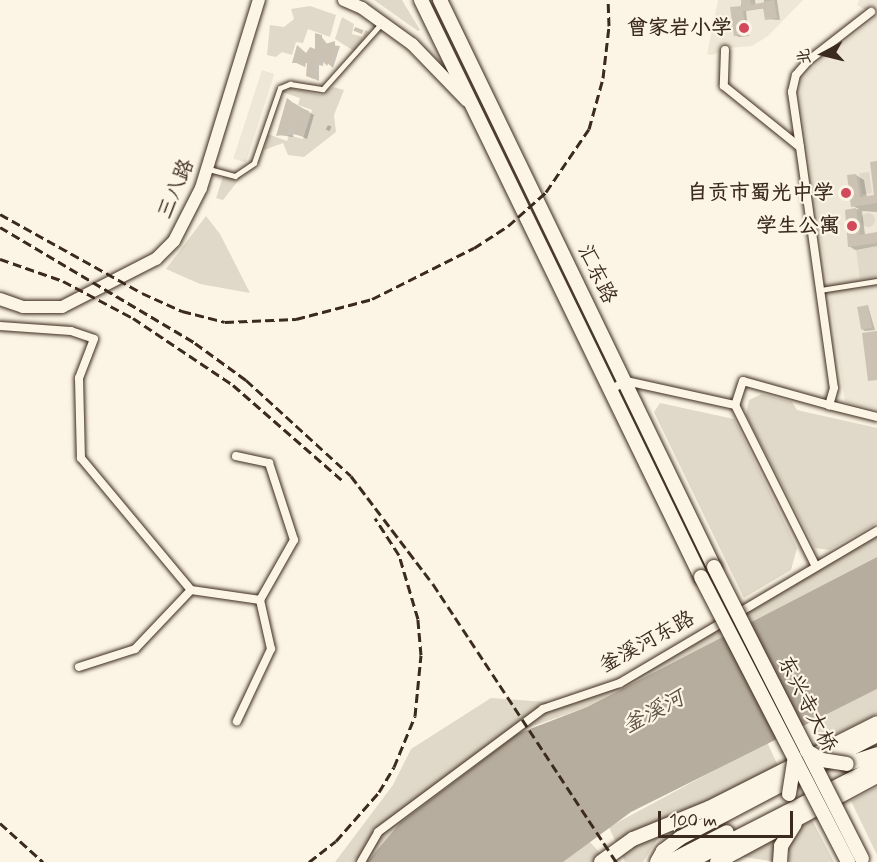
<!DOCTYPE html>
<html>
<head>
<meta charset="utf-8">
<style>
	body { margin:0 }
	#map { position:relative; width:877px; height:862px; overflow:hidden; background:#fcf5e5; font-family:Mynerve,"LXGW WenKai TC",sans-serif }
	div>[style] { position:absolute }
	.built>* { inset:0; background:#eee6d6; transform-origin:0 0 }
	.green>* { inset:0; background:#e0d8c8; transform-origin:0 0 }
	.round { border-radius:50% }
	.water>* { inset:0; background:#b7ad9e }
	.shadow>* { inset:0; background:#0003; transform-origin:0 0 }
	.building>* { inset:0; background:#ccc2b3; transform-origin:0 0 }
	.roads { filter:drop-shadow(0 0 2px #3b2a1e) drop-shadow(0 0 2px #3b2a1e) }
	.lane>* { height:4.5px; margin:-2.25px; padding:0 2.25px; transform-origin:2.25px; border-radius:2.25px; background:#fcf5e5 }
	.street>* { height:8px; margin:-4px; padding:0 4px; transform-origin:4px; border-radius:4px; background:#fcf5e5 }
	.secondary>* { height:12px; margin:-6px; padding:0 6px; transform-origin:6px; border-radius:6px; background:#fcf5e5 }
	.primary>* { height:14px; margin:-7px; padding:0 7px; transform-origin:7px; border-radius:7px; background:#fcf5e5 }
	.rail>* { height:3px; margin-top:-1.5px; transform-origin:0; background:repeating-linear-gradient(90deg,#3b2a1e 0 9px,transparent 0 13.5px) }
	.bridges { filter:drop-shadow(0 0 2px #3b2a1e) drop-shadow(0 0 2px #3b2a1e) }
	.primary-bridge>* { height:14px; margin:-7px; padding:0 7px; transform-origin:7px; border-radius:7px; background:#fcf5e5 }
	.dots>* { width:16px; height:16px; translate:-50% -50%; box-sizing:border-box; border:3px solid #fcf5e5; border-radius:50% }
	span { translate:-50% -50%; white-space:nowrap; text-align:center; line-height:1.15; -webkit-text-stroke:4.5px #fcf5e5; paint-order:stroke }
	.poi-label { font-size:21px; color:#3b2a1e; font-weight:700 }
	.right { translate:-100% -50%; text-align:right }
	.street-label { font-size:21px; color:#3b2a1e }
	.water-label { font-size:22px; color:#605144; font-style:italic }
	.north { position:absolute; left:793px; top:24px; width:60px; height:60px; -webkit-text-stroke:4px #fcf5e5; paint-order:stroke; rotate:263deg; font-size:16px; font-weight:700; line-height:24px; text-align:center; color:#3b2a1e }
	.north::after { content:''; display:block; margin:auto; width:21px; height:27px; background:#3b2a1e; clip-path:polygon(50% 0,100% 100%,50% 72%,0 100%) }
	.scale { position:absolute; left:658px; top:811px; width:135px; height:27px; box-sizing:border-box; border:3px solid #3b2a1e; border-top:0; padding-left:8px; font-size:18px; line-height:21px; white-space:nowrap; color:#3b2a1e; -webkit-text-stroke:4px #fcf5e5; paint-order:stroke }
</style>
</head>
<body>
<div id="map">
	<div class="built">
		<i style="clip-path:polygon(718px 0,803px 0,768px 36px,752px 46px,729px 48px,712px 55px,707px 54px)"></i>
		<i style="clip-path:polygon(859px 0,877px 0,877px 409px,845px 402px,800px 97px,802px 80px,815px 65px,874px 19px,871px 13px,857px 5px)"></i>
		<i style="left:262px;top:70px;width:13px;height:93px;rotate:18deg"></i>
	</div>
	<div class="green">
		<i style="clip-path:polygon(374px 0,402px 0,420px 30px,418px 31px)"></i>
		<i style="clip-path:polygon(310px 6px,336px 15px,330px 37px,308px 29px,303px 43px,296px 42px,292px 55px,282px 52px,276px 57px,267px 55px,270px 25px,284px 27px,294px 19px,291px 9px)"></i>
		<i style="clip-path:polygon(342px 17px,354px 24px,352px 34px,363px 37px,365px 30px,369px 32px,354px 51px,335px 39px)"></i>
		<i style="clip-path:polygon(333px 87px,344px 90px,334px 115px,336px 132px,304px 157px,288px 155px,283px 143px,264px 150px,268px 134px,287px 141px,289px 135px,303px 139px,312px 110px,298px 105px,300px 98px,282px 92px,290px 88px,320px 95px)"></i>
		<i style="left:869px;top:172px;width:21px;height:10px;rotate:82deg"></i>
		<i style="clip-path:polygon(223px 177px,241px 177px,223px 200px,216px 198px)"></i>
		<i class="round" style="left:861px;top:213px;width:14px;height:14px"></i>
		<i style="clip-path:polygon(206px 216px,220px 234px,250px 293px,200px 284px,166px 269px)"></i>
		<i style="clip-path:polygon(877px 246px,877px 276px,860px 279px,856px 249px)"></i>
		<i style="clip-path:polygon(762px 394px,792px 402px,797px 410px,877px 428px,877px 523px,829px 550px,815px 548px,746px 415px,749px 400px)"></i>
		<i style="clip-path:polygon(660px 403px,734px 419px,797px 548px,791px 570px,744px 598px,654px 412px)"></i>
		<i style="clip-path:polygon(877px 535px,877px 557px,587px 707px,533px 726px,503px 743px,400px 823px,367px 862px,335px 862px,393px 785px,411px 749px,491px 698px,574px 704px,713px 632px)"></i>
		<i style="clip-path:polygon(877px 689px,877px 714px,822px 741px,813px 720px)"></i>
		<i style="clip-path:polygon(767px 742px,779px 768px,658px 838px,643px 862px,625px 862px,609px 827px)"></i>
		<i style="clip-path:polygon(877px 787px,877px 855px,851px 801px)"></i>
		<i style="clip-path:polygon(812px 820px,834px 862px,789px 862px,789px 845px,800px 827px)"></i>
		<i style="clip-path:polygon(781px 833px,774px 850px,776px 862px,738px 856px)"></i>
		<i style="clip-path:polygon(589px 841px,608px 862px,563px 862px)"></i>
	</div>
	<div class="water">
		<i style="clip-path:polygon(877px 557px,877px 689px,631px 812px,563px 862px,367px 862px,400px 823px,517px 734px,587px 707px)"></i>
	</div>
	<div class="shadow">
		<i style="clip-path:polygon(742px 0,755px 0,756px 6px,764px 7px,764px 0,777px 0,780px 20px,766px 19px,765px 8px,746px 11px,749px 36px,739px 37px,735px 35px)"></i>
		<i style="clip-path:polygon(321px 36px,328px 45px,340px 46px,333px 68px,324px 60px,323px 66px,319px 65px,319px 81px,308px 76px,307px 59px,305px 67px,294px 62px,303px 51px,307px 54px,316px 51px)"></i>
		<i style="clip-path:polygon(294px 103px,314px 115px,307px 139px,294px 133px,293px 137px,278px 135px)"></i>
		<i style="left:328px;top:125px;width:4px;height:5px;rotate:27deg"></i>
		<i style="clip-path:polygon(877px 163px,877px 212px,862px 211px,865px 235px,877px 234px,877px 246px,855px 250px,849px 246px,847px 211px,859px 209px,853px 206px,856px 175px,864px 180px,867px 198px,876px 197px)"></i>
		<i style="clip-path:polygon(868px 306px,875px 330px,865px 331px,862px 329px)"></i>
	</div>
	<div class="building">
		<i style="clip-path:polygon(741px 0,750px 0,751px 5px,774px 0,777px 18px,765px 20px,763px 8px,743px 11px,746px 34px,734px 36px,730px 7px,742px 6px)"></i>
		<i style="left:355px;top:27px;width:9px;height:4px;rotate:21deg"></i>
		<i style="clip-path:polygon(315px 33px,322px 35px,322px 45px,335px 41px,335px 50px,327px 66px,319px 56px,317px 64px,313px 62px,314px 79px,306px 76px,307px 63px,292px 63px,297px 45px,306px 53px,310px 47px,315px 49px)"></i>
		<i style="clip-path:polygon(287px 98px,296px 105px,293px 115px,300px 115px,301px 108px,309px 111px,301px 136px,293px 134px,296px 128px,290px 124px,287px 134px,276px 136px)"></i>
		<i style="clip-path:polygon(877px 161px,877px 203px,851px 207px,847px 175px,856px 174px,860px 197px,874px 195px,870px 162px)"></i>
		<i style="clip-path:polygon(856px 208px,860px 235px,877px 232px,877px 243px,848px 247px,845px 210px)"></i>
		<i style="left:868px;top:305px;width:23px;height:11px;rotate:80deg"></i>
		<i style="clip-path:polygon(877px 331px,877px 380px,868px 381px,862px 333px)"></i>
	</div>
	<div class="roads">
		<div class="lane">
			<i style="left:209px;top:169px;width:27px;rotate:15deg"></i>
			<i style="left:235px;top:176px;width:23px;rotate:-34deg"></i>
			<i style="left:254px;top:163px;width:79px;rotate:-70.9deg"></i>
			<i style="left:280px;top:88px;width:11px;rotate:-22deg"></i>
			<i style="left:290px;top:84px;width:33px;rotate:9deg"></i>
			<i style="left:323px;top:89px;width:87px;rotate:-48.3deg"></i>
			<i style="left:820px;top:290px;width:58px;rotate:-9deg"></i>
		</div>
		<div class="street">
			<i style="left:725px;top:50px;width:36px;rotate:92deg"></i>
			<i style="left:724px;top:86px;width:97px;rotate:38.8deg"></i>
			<i style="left:800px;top:147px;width:243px;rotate:82deg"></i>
			<i style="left:834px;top:388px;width:18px;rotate:106deg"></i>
			<i style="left:829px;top:405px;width:89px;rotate:-164.4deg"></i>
			<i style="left:743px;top:381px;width:25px;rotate:108deg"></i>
			<i style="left:800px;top:147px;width:56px;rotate:-98.3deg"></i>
			<i style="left:792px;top:92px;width:17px;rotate:-77deg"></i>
			<i style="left:796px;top:75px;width:18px;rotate:-49deg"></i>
			<i style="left:808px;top:61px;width:80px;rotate:-37.9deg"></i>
			<i style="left:0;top:326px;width:71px;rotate:4deg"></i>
			<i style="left:71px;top:331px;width:24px;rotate:19deg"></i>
			<i style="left:94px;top:339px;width:42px;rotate:111deg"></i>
			<i style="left:79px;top:378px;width:80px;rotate:88.6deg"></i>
			<i style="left:81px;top:458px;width:172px;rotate:50.2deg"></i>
			<i style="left:191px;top:590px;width:70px;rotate:8.2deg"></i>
			<i style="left:610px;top:390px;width:18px;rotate:-29deg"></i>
			<i style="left:626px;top:381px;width:112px;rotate:12.4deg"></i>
			<i style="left:735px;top:405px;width:179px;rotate:63.4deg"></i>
			<i style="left:829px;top:405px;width:49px;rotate:14deg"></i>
			<i style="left:236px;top:456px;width:34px;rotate:12deg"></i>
			<i style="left:269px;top:463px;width:81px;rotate:72deg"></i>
			<i style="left:294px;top:540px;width:69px;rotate:119.5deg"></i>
			<i style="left:260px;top:600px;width:50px;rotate:77.3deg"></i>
			<i style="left:271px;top:649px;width:80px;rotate:115.3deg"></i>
			<i style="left:79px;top:667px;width:59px;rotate:-17.8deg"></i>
			<i style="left:135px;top:649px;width:81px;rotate:-46.5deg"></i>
			<i style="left:361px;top:862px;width:34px;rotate:-60deg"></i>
			<i style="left:378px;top:832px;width:206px;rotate:-36.7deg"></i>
			<i style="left:543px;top:709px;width:81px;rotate:-18.7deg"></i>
			<i style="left:620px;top:683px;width:299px;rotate:-30.6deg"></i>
		</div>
		<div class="secondary">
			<i style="left:344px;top:0;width:20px;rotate:24deg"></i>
			<i style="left:362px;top:8px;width:62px;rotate:35.8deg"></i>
			<i style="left:412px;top:44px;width:79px;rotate:46deg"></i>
			<i style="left:0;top:299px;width:24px;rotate:19deg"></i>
			<i style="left:23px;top:307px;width:39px"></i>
			<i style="left:62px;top:307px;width:106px;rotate:-27.1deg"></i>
			<i style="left:156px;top:259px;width:25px;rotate:-45deg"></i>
			<i style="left:174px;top:241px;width:59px;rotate:-63deg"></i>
			<i style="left:201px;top:188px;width:197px;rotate:-72.9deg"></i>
		</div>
		<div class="primary">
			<i style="left:421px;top:0;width:641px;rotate:64.11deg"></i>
			<i style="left:440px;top:0;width:630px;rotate:64.21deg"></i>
			<i style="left:823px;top:763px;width:61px;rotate:-27.4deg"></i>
			<i style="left:847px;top:764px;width:32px;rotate:-18deg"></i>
			<i style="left:601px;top:862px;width:39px;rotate:-36deg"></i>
			<i style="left:633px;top:839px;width:82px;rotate:-22.2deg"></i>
			<i style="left:709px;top:808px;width:188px;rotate:-26.8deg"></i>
			<i style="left:657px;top:862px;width:13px;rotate:-61deg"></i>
			<i style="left:663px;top:851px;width:21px;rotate:-37deg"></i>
			<i style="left:680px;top:838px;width:133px;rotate:-27.7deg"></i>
			<i style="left:669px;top:862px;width:65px;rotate:-27.3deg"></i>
			<i style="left:689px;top:862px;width:211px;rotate:-27.1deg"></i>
			<i style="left:717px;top:862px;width:182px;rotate:-28.3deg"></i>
			<i style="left:780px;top:862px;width:16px;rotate:-86deg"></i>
			<i style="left:781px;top:846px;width:26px;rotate:-58deg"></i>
		</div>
	</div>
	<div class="rail">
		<i style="left:0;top:214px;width:162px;rotate:29.1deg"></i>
		<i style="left:142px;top:293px;width:44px;rotate:24.2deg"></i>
		<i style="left:182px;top:311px;width:44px;rotate:14.3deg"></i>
		<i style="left:225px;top:322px;width:71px;rotate:-2.4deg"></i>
		<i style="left:296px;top:319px;width:79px;rotate:-14.7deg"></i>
		<i style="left:372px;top:299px;width:114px;rotate:-26.6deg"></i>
		<i style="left:474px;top:248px;width:40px;rotate:-32.9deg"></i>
		<i style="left:508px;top:226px;width:51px;rotate:-41.8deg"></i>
		<i style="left:546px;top:192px;width:76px;rotate:-55.7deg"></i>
		<i style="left:589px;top:129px;width:53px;rotate:-74.6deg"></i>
		<i style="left:603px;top:78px;width:52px;rotate:-83.4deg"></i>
		<i style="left:609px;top:26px;width:26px;rotate:-92deg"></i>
		<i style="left:0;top:227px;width:227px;rotate:30.7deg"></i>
		<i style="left:195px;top:343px;width:63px;rotate:36deg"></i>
		<i style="left:246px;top:380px;width:142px;rotate:42.4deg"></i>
		<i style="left:351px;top:476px;width:136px;rotate:52.8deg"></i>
		<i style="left:433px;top:584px;width:333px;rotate:56.6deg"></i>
		<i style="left:0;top:259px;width:67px;rotate:19.2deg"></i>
		<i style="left:63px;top:281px;width:79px;rotate:27.9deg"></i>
		<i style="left:133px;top:318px;width:120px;rotate:33.8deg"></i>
		<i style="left:233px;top:385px;width:145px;rotate:41.1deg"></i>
		<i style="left:0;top:823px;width:58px;rotate:42.2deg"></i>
		<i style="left:309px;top:862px;width:34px;rotate:-38deg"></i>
		<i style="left:336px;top:841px;width:65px;rotate:-48.7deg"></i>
		<i style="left:379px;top:792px;width:29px;rotate:-59deg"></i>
		<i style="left:394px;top:767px;width:55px;rotate:-67.6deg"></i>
		<i style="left:415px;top:716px;width:61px;rotate:-84.4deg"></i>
		<i style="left:421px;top:655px;width:36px;rotate:-95deg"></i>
		<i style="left:418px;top:619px;width:67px;rotate:-106.5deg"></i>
		<i style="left:399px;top:555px;width:44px;rotate:-123deg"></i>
	</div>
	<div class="bridges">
		<div class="primary-bridge">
			<i style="left:714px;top:567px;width:327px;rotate:63.1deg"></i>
			<i style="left:701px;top:577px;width:321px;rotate:62.7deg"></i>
			<i style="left:807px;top:751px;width:17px;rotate:31deg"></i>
			<i style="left:822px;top:760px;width:25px;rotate:9deg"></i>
			<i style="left:789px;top:794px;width:33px;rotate:-81deg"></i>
		</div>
	</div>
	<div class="dots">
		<i style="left:744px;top:28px;background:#d1495b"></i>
		<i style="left:846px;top:193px;background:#d1495b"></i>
		<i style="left:852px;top:226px;background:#d1495b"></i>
	</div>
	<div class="poi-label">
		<span class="right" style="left:732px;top:28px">曾家岩小学</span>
		<span class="right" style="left:834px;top:193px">自贡市蜀光中学</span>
		<span class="right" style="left:840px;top:226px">学生公寓</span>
	</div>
	<div class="street-label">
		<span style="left:176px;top:189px;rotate:-67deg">三八路</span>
		<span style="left:597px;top:274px;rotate:64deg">汇东路</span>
		<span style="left:647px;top:642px;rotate:-29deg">釜溪河东路</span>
		<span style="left:807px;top:704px;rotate:63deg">东兴寺大桥</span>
	</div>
	<div class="water-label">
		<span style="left:654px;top:713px;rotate:-28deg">釜溪河</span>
	</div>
	<div class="north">北</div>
	<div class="scale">100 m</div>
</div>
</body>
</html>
